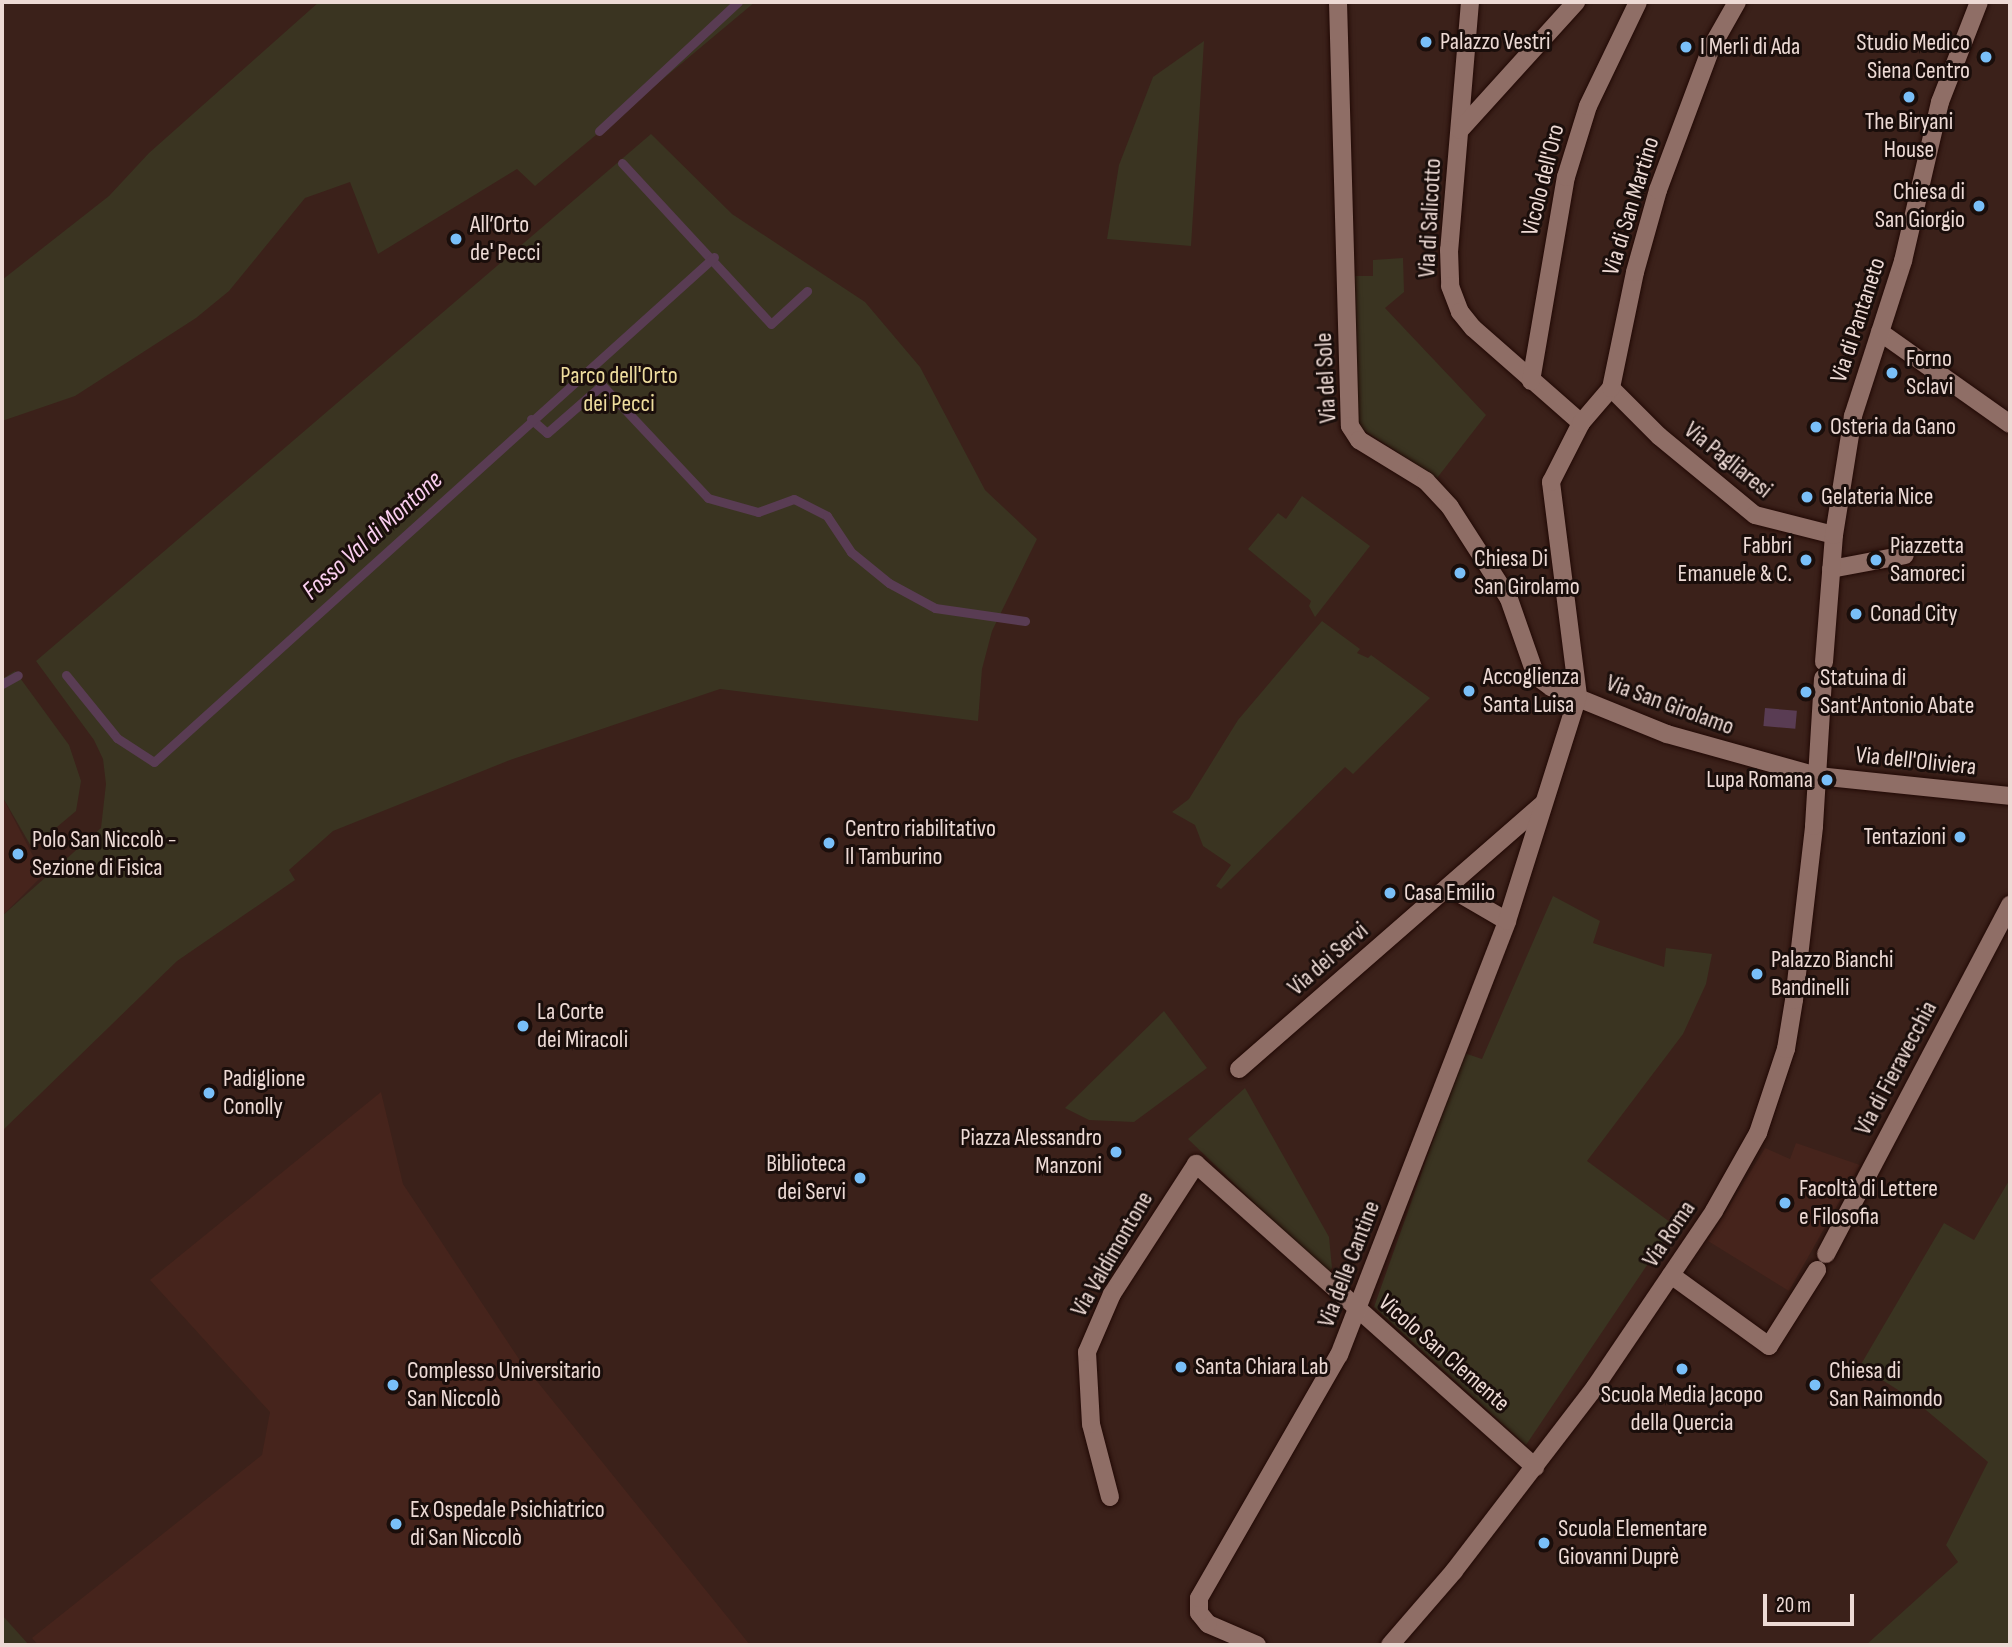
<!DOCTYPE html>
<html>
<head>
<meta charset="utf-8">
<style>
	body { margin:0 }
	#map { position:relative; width:2012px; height:1647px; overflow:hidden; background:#3b211a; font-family:"Sofia Sans Condensed",sans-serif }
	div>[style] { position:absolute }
	.built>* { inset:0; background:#46241c }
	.green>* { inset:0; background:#3a3421 }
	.water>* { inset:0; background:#593c53; transform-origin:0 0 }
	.stream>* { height:9px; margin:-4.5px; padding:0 4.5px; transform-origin:4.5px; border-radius:4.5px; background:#593c53 }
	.roads { filter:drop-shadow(0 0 2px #210905) drop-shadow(0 0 2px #210905) }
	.street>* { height:18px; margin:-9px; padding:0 9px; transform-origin:9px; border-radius:9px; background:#8f6e66 }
	.dots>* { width:19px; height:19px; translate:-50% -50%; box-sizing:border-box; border:4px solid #1a0e0b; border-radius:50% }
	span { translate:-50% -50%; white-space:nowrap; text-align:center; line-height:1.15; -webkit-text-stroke:6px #1a0e0b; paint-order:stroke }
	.poi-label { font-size:24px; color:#eddad5 }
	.left { translate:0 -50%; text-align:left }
	.right { translate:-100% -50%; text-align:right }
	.street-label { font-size:24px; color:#eddad5 }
	.park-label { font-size:24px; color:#efdd9e }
	.water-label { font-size:26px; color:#faceef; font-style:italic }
	.frame { position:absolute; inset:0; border:4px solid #eddad5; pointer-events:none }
	.scale { position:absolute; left:1763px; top:1594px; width:91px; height:32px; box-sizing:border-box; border:4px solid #eddad5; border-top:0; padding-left:9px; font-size:21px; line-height:24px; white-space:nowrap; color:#eddad5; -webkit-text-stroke:5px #1a0e0b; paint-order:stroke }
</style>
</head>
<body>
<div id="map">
	<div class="built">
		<i style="clip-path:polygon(2px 796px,43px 875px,2px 916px)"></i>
		<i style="clip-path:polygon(381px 1092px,403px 1184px,519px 1359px,750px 1645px,38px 1645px,32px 1638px,262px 1455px,270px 1412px,150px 1280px)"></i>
		<i style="clip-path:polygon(1796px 1143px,1860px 1165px,1789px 1291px,1708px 1241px,1765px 1148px,1790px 1159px)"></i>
	</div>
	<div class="green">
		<i style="clip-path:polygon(319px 2px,755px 2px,535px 186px,517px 169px,378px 254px,350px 182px,305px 198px,229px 291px,196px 318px,75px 396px,2px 421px,2px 280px,109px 196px,149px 153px)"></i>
		<i style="clip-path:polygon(1204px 41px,1191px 246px,1107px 239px,1119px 165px,1153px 77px)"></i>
		<i style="clip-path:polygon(651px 134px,732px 214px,865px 302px,920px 367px,985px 490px,1037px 539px,992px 631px,982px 669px,978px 721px,720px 689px,510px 760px,333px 831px,289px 870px,295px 880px,177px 961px,2px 1131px,2px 916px,101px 828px,106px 784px,103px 759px,94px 740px,36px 661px)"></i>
		<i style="clip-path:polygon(1403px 258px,1404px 292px,1385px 308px,1486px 415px,1437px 478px,1356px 425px,1355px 276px,1373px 276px,1373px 260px)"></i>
		<i style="clip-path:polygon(1302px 496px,1370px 546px,1315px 617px,1309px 606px,1311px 601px,1248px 549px,1278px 513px,1286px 519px)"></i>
		<i style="clip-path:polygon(1322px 621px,1360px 649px,1357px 653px,1368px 658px,1371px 655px,1430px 698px,1353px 774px,1345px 767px,1221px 889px,1216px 886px,1231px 865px,1203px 846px,1195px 825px,1172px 812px,1189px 799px,1238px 720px)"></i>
		<i style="clip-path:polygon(15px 671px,69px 745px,81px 781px,76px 811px,32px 848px,2px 796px,2px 679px)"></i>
		<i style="clip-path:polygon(1553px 896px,1600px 921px,1593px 943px,1664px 967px,1666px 948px,1712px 954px,1706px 984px,1683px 1034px,1587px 1161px,1674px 1225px,1526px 1445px,1374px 1307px,1464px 1053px,1482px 1059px)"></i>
		<i style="clip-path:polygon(1164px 1011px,1207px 1068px,1134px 1122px,1089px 1120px,1065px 1108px)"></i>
		<i style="clip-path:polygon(1245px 1088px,1329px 1237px,1332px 1268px,1328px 1274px,1188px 1139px)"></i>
		<i style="clip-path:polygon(2010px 1179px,2010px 1645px,1866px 1645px,1958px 1562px,1946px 1545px,1988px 1462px,1914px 1400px,1860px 1366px,1944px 1223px,1974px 1240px)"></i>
		<i style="clip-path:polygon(2px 1615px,29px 1645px,2px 1645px)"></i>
	</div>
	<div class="water">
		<i style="left:1765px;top:708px;width:32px;height:18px;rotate:5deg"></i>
	</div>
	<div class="stream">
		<i style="left:599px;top:131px;width:190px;rotate:-42.9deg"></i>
		<i style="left:622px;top:163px;width:219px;rotate:47.2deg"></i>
		<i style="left:771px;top:324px;width:49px;rotate:-42.5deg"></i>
		<i style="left:531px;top:419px;width:21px;rotate:41deg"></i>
		<i style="left:547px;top:433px;width:73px;rotate:-41.1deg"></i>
		<i style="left:602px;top:385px;width:155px;rotate:46.8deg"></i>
		<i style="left:708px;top:498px;width:52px;rotate:15.6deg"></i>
		<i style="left:758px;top:512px;width:38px;rotate:-20deg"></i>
		<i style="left:794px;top:499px;width:37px;rotate:27deg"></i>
		<i style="left:827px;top:516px;width:43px;rotate:56.3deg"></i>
		<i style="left:851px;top:552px;width:49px;rotate:39.2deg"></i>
		<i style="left:889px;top:583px;width:52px;rotate:28.5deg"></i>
		<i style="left:935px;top:608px;width:91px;rotate:8.2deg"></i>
		<i style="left:66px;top:675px;width:81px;rotate:51deg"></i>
		<i style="left:117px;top:738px;width:44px;rotate:33deg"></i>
		<i style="left:154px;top:762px;width:754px;rotate:-42.04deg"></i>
		<i style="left:2px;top:684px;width:18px;rotate:-29deg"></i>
	</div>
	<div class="roads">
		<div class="street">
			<i style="left:1338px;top:2px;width:424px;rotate:88.4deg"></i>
			<i style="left:1350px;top:426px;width:17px;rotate:57deg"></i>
			<i style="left:1359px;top:440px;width:79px;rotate:31.5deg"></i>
			<i style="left:1426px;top:481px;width:35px;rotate:47deg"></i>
			<i style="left:1450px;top:507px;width:109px;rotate:57.3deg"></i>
			<i style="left:1509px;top:599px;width:82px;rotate:70.7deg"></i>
			<i style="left:1536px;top:676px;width:19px;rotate:36deg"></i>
			<i style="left:1551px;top:687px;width:125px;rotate:22.1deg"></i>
			<i style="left:1667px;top:734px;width:156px;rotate:15.6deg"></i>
			<i style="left:1817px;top:776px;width:194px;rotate:5.9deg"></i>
			<i style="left:1470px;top:2px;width:249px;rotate:94.8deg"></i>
			<i style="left:1449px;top:250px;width:36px;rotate:88deg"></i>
			<i style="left:1450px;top:286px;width:28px;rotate:69deg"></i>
			<i style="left:1460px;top:312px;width:21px;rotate:51deg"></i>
			<i style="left:1473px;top:328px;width:144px;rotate:41.3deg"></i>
			<i style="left:1460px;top:130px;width:173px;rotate:-47.8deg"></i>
			<i style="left:1880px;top:332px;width:159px;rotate:35.3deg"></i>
			<i style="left:1531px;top:381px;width:207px;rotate:-80.3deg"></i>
			<i style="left:1566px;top:177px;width:74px;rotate:-72.8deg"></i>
			<i style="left:1588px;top:106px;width:115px;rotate:-64.3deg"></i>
			<i style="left:1611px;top:388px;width:68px;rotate:45deg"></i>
			<i style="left:1659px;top:436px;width:124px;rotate:39.5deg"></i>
			<i style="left:1755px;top:515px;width:81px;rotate:14.2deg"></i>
			<i style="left:1831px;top:569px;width:75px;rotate:-10.7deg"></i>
			<i style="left:1824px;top:662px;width:127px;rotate:-85.5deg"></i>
			<i style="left:1834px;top:535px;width:121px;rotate:-80.9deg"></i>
			<i style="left:1853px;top:416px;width:163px;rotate:-72.1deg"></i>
			<i style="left:1903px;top:261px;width:163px;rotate:-76.9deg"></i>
			<i style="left:1940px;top:102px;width:107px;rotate:-68.7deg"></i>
			<i style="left:1450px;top:888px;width:66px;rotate:30.1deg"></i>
			<i style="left:1239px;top:1069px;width:403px;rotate:-41.1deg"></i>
			<i style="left:1826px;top:1254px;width:395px;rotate:-62.2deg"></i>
			<i style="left:1671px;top:1275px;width:121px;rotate:35.9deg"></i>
			<i style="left:1769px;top:1346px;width:90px;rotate:-57.7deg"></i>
			<i style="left:1110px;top:1497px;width:75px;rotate:-104.6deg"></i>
			<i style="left:1091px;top:1424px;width:72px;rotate:-93.2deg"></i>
			<i style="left:1087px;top:1352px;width:63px;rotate:-66.7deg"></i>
			<i style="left:1112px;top:1294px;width:155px;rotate:-57.1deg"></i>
			<i style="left:1196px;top:1164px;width:455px;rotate:41.8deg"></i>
			<i style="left:1257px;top:1645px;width:53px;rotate:-156.8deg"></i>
			<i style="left:1208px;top:1624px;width:14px;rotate:-129deg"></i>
			<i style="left:1199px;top:1613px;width:15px;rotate:-90deg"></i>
			<i style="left:1199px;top:1598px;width:280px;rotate:-60.1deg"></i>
			<i style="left:1339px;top:1355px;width:465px;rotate:-68.8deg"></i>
			<i style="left:1507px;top:921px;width:236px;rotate:-72.5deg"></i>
			<i style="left:1578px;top:696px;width:216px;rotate:-97.2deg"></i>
			<i style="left:1551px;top:482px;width:66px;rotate:-63deg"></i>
			<i style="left:1581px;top:423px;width:46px;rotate:-49.4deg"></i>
			<i style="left:1611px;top:388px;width:118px;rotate:-78.3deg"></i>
			<i style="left:1635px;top:272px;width:85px;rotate:-74.3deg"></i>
			<i style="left:1658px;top:190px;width:152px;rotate:-69.5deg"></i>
			<i style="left:1711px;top:48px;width:53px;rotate:-60.5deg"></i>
			<i style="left:1390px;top:1645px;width:98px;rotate:-49.1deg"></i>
			<i style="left:1454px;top:1571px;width:232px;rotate:-52.5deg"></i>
			<i style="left:1595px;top:1387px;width:212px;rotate:-55.9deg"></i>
			<i style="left:1714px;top:1211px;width:90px;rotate:-60.6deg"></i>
			<i style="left:1758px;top:1133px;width:89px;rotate:-71.6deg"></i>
			<i style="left:1786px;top:1049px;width:50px;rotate:-80.7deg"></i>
			<i style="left:1794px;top:1000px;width:175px;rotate:-83.4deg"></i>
			<i style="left:1814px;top:826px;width:148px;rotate:-86.5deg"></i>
		</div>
	</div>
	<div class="dots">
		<i style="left:1426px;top:42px;background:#79bff8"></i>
		<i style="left:1686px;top:47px;background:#79bff8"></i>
		<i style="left:1986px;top:57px;background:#79bff8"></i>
		<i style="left:1909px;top:97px;background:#79bff8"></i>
		<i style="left:1979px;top:206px;background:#79bff8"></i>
		<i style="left:456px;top:239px;background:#79bff8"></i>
		<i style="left:1892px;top:373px;background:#79bff8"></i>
		<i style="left:1816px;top:427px;background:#79bff8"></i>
		<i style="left:1807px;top:497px;background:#79bff8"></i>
		<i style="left:1806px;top:560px;background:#79bff8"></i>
		<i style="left:1876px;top:560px;background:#79bff8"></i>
		<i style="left:1460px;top:573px;background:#79bff8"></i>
		<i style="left:1856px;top:614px;background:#79bff8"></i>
		<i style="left:1469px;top:691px;background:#79bff8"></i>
		<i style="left:1806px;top:692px;background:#79bff8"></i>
		<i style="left:1827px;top:780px;background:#79bff8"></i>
		<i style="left:1960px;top:837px;background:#79bff8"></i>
		<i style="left:829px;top:843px;background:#79bff8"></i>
		<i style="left:18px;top:854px;background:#79bff8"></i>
		<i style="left:1390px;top:893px;background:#79bff8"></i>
		<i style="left:1757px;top:974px;background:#79bff8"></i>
		<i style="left:523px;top:1026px;background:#79bff8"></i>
		<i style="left:209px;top:1093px;background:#79bff8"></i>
		<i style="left:1116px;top:1152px;background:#79bff8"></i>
		<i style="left:860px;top:1178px;background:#79bff8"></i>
		<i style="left:1785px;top:1203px;background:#79bff8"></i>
		<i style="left:1181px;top:1367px;background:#79bff8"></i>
		<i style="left:1682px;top:1369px;background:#79bff8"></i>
		<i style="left:393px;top:1385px;background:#79bff8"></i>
		<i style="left:1815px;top:1385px;background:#79bff8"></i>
		<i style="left:396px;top:1524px;background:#79bff8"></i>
		<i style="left:1544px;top:1543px;background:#79bff8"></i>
	</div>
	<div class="poi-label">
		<span class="left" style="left:1440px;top:42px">Palazzo Vestri</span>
		<span class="right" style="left:1970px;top:57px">Studio Medico<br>Siena Centro</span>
		<span class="left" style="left:1700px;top:47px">I Merli di Ada</span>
		<span style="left:1909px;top:136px">The Biryani<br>House</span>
		<span class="right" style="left:1965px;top:206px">Chiesa di<br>San Giorgio</span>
		<span class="left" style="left:470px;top:239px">All’Orto<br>de' Pecci</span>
		<span class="left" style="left:1906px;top:373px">Forno<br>Sclavi</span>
		<span class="left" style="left:1830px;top:427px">Osteria da Gano</span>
		<span class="left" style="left:1821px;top:497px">Gelateria Nice</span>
		<span class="right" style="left:1792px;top:560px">Fabbri<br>Emanuele &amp; C.</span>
		<span class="left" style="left:1890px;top:560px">Piazzetta<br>Samoreci</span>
		<span class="left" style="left:1474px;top:573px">Chiesa Di<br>San Girolamo</span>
		<span class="left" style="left:1870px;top:614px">Conad City</span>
		<span class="left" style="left:1483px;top:691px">Accoglienza<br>Santa Luisa</span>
		<span class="left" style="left:1820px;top:692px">Statuina di<br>Sant'Antonio Abate</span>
		<span class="right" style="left:1813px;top:780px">Lupa Romana</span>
		<span class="left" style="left:845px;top:843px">Centro riabilitativo<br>Il Tamburino</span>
		<span class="right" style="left:1946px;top:837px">Tentazioni</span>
		<span class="left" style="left:32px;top:854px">Polo San Niccolò -<br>Sezione di Fisica</span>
		<span class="left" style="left:1404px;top:893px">Casa Emilio</span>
		<span class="left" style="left:1771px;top:974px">Palazzo Bianchi<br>Bandinelli</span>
		<span class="left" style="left:537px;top:1026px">La Corte<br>dei Miracoli</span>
		<span class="left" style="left:223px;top:1093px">Padiglione<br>Conolly</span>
		<span class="right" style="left:1102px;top:1152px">Piazza Alessandro<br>Manzoni</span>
		<span class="right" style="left:846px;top:1178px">Biblioteca<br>dei Servi</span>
		<span class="left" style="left:1799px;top:1203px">Facoltà di Lettere<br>e Filosofia</span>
		<span class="left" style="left:1195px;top:1367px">Santa Chiara Lab</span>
		<span class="left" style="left:407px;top:1385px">Complesso Universitario<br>San Niccolò</span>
		<span class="left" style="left:1829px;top:1385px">Chiesa di<br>San Raimondo</span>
		<span style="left:1682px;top:1409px">Scuola Media Jacopo<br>della Quercia</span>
		<span class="left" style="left:410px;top:1524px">Ex Ospedale Psichiatrico<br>di San Niccolò</span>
		<span class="left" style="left:1558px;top:1543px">Scuola Elementare<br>Giovanni Duprè</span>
	</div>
	<div class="street-label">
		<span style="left:1543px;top:180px;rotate:-76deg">Vicolo dell'Oro</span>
		<span style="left:1631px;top:206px;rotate:-73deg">Via di San Martino</span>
		<span style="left:1430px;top:218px;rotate:-87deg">Via di Salicotto</span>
		<span style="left:1858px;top:320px;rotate:-72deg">Via di Pantaneto</span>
		<span style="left:1326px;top:378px;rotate:-93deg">Via del Sole</span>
		<span style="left:1728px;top:460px;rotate:39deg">Via Pagliaresi</span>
		<span style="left:1670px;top:705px;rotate:20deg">Via San Girolamo</span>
		<span style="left:1916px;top:761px;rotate:6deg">Via dell'Oliviera</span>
		<span style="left:1328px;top:959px;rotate:-41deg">Via dei Servi</span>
		<span style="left:1896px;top:1068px;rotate:-62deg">Via di Fieravecchia</span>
		<span style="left:1669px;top:1234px;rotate:-56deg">Via Roma</span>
		<span style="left:1112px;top:1254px;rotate:-60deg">Via Valdimontone</span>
		<span style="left:1349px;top:1264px;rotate:-69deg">Via delle Cantine</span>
		<span style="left:1444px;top:1353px;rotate:41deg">Vicolo San Clemente</span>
	</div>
	<div class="park-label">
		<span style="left:619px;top:390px">Parco dell'Orto<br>dei Pecci</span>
	</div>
	<div class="water-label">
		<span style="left:373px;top:536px;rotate:-42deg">Fosso Val di Montone</span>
	</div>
	<div class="frame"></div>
	<div class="scale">20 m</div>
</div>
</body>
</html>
